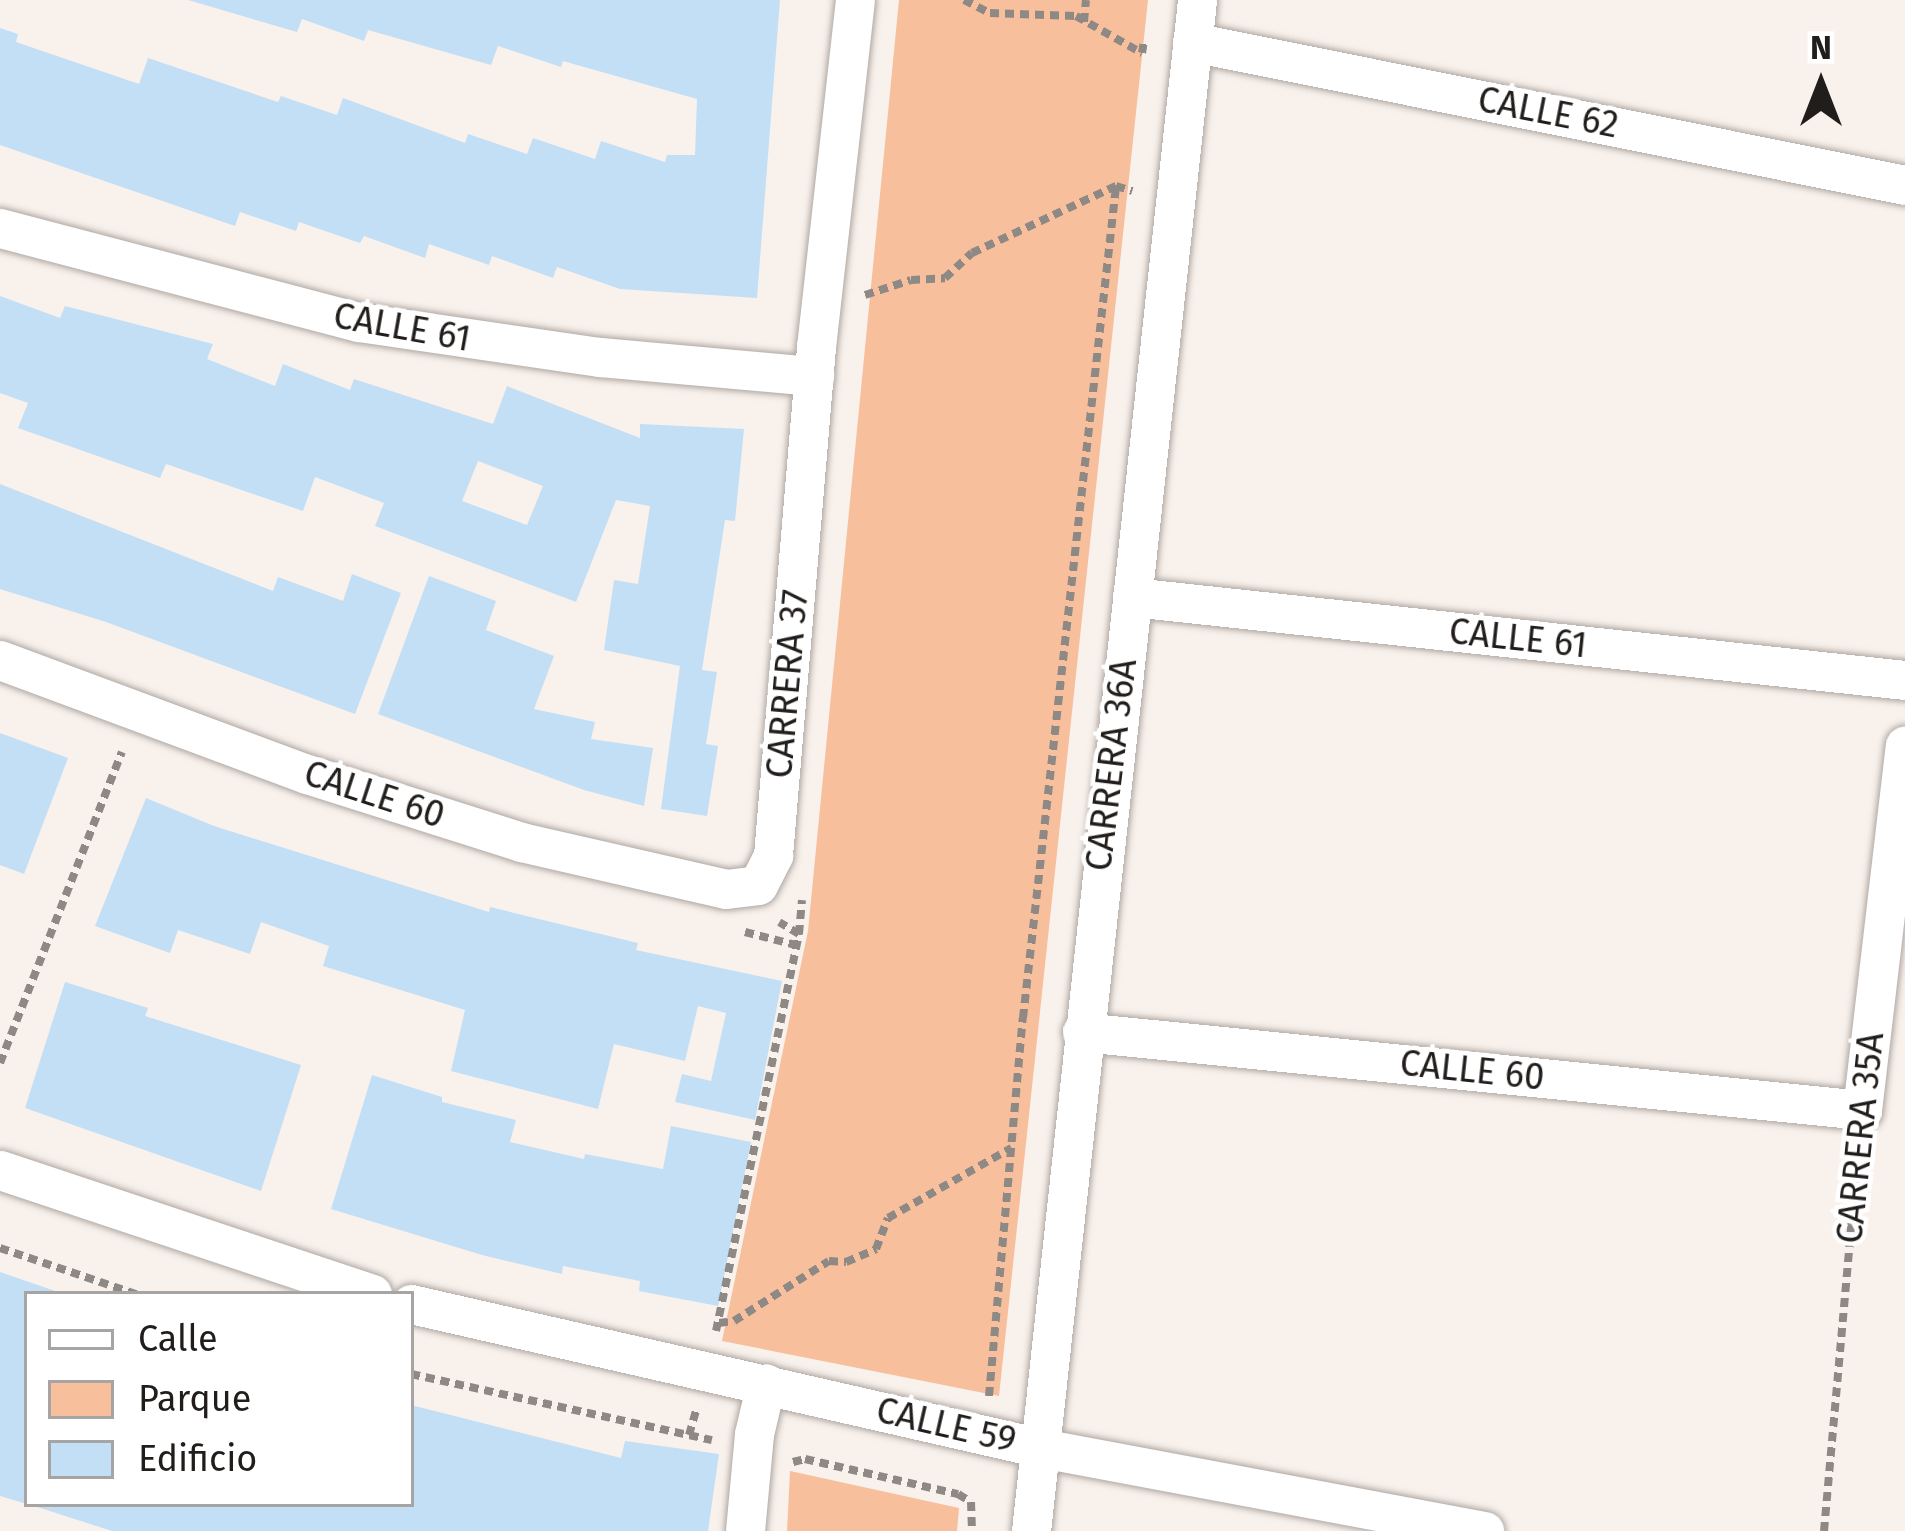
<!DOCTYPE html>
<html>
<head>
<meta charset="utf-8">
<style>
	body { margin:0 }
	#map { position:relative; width:1905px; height:1531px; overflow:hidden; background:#f9f1ec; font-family:"Fira Sans",sans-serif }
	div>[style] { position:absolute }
	.green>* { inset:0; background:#f7bf9c }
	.building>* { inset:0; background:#c3dff6 }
	.path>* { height:8px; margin-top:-4px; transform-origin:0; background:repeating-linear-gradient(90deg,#8f8986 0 9px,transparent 0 15px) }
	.roads { filter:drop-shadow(0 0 3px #afa8a3) drop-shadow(0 0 3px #afa8a3) }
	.street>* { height:39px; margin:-19.5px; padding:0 19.5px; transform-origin:19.5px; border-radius:19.5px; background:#fff }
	span { translate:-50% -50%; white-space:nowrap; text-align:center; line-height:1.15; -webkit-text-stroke:9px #fff; paint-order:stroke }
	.street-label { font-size:36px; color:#201d1b }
	.legend { position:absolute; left:24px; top:1291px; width:390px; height:216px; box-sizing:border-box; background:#fff; border:3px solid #a6a5a4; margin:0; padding:15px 21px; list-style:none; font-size:36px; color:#201d1b }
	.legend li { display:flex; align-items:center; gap:24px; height:60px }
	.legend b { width:60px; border:3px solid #a6a5a4 }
	.north { position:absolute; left:1761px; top:24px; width:120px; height:120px; -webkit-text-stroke:9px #fff; paint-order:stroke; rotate:0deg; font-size:33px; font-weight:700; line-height:48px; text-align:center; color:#201d1b }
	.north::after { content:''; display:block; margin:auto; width:42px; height:54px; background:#201d1b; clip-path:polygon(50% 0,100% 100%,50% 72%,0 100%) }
</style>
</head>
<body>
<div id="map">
	<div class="green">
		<i style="clip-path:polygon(899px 0,1148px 0,999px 1396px,722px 1341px,808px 931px)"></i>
		<i style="clip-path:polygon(790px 1471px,959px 1508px,957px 1531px,787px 1531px)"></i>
	</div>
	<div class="building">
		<i style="clip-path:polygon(188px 0,780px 0,757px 298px,620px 289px,557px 267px,553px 278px,492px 256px,489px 265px,429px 244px,425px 258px,364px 236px,360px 243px,299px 222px,296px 231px,240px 212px,235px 226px,0 145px,0 28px,18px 34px,16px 42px,139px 84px,148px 58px,278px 102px,281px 96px,337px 115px,343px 98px,465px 143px,468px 134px,527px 154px,533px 138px,595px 159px,601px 141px,665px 162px,667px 155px,695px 155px,697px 99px,563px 61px,561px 67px,498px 46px,491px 65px,368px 30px,364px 41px,302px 19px,297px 32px)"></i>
		<i style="clip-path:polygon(evenodd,0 296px,60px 318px,65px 306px,213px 344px,207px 359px,275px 386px,283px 364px,350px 390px,354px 379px,493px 424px,507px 386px,640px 438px,640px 424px,744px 429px,735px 521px,725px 520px,702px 670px,717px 672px,706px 744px,718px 746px,707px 816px,661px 809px,680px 666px,604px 650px,614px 580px,638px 584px,650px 506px,616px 500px,576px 602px,375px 526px,384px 503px,315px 477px,303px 511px,166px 464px,160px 478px,18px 428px,28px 403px,0 393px,0 296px,478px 461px,543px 486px,527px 525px,462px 501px,478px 461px)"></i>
		<i style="clip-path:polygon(0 484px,273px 591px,278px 577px,343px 601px,352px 574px,401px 593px,355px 714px,106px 622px,0 589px)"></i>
		<i style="clip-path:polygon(429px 576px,496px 601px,486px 630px,554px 656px,534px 709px,595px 722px,591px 739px,653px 748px,644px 806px,584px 790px,378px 714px)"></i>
		<i style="clip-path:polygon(0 733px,68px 758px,24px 874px,0 865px)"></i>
		<i style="clip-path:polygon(146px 798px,214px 826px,489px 912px,490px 907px,638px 943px,636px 950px,782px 981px,755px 1120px,675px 1102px,682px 1074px,711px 1081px,726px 1013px,698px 1006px,685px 1061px,614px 1044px,598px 1109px,451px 1071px,465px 1010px,323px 966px,329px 946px,261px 922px,250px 954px,178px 930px,170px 953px,95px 926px)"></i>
		<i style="clip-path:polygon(65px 982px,148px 1008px,145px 1016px,301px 1065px,261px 1191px,25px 1108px)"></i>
		<i style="clip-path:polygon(372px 1075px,442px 1097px,442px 1102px,516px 1120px,510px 1142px,584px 1159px,585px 1154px,663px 1169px,671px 1126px,751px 1142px,718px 1306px,639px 1291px,640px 1281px,563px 1266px,562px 1274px,482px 1255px,331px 1209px)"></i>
		<i style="clip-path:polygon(0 1272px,61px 1293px,27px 1294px,27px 1504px,0 1496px)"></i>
		<i style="clip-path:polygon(411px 1405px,621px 1458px,625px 1441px,719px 1454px,708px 1531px,112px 1531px,31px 1505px,411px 1504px)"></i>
	</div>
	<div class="path">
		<i style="left:964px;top:0;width:29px;rotate:27deg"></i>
		<i style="left:990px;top:13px;width:86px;rotate:2deg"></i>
		<i style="left:1076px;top:16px;width:76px;rotate:29.3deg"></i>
		<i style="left:1142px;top:53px;width:12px;rotate:-81deg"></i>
		<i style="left:1084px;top:22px;width:22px;rotate:-85deg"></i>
		<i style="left:865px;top:295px;width:48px;rotate:-18.1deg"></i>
		<i style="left:911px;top:280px;width:34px;rotate:-3deg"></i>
		<i style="left:945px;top:278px;width:37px;rotate:-43deg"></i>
		<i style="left:972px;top:253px;width:159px;rotate:-25deg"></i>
		<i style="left:1116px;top:186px;width:17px;rotate:17deg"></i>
		<i style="left:745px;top:932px;width:53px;rotate:14.3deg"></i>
		<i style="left:799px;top:934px;width:34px;rotate:-85deg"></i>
		<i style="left:0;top:1063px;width:334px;rotate:-68.6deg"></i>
		<i style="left:0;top:1248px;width:144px;rotate:18.7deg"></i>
		<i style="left:719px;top:1323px;width:15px;rotate:-8deg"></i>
		<i style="left:734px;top:1321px;width:112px;rotate:-32.3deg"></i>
		<i style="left:829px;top:1261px;width:17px;rotate:3deg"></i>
		<i style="left:846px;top:1262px;width:33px;rotate:-23deg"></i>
		<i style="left:876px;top:1249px;width:33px;rotate:-69deg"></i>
		<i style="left:888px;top:1218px;width:142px;rotate:-29.6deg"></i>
		<i style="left:716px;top:1331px;width:406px;rotate:-78.2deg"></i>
		<i style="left:799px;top:934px;width:23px;rotate:-149deg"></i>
		<i style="left:411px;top:1374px;width:308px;rotate:12.4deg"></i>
		<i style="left:989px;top:1396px;width:380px;rotate:-84.9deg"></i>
		<i style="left:1023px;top:1018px;width:837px;rotate:-83.62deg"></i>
		<i style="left:689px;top:1435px;width:26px;rotate:-74deg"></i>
		<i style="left:793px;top:1462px;width:12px;rotate:-14deg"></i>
		<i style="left:805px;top:1459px;width:157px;rotate:12.9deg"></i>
		<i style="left:958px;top:1494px;width:15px;rotate:32deg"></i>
		<i style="left:971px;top:1502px;width:29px;rotate:88deg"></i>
		<i style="left:1824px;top:1531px;width:383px;rotate:-84.9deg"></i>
	</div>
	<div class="roads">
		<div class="street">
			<i style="left:1192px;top:42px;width:727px;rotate:11.34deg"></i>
			<i style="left:0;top:228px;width:371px;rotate:14.7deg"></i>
			<i style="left:359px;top:322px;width:244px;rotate:8.3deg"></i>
			<i style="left:600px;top:357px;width:215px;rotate:5.1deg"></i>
			<i style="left:1132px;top:597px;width:777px;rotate:6.13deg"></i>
			<i style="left:0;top:660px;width:327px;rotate:20.4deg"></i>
			<i style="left:307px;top:774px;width:225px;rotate:17.6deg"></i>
			<i style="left:521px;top:842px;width:210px;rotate:12.9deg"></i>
			<i style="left:726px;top:889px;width:32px;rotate:-7deg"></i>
			<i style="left:758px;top:885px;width:34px;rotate:-63deg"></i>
			<i style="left:773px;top:855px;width:510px;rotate:-85.16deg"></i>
			<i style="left:816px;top:347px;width:349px;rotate:-83.6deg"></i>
			<i style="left:1082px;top:1032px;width:784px;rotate:5.71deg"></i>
			<i style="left:1862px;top:1110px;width:367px;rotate:-83.3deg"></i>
			<i style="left:0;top:1170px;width:392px;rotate:18.4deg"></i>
			<i style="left:411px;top:1304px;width:646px;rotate:12.88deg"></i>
			<i style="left:1041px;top:1448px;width:451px;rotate:10.6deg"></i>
			<i style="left:745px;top:1531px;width:97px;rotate:-84.7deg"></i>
			<i style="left:754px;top:1434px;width:52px;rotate:-76.8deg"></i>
			<i style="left:1031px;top:1531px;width:1540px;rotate:-83.81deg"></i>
		</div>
	</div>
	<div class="street-label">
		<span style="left:1548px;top:113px;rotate:11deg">CALLE 62</span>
		<span style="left:402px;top:328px;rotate:10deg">CALLE 61</span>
		<span style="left:1518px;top:639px;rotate:6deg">CALLE 61</span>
		<span style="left:788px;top:684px;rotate:-85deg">CARRERA 37</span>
		<span style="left:1112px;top:765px;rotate:-83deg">CARRERA 36A</span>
		<span style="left:374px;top:795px;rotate:18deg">CALLE 60</span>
		<span style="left:1472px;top:1071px;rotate:6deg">CALLE 60</span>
		<span style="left:1861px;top:1138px;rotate:-84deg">CARRERA 35A</span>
		<span style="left:946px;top:1426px;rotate:13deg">CALLE 59</span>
	</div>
	<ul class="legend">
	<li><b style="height:15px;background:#fff"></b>Calle</li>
	<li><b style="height:33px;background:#f7bf9c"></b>Parque</li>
	<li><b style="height:33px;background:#c3dff6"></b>Edificio</li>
	</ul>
	<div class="north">N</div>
</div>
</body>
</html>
